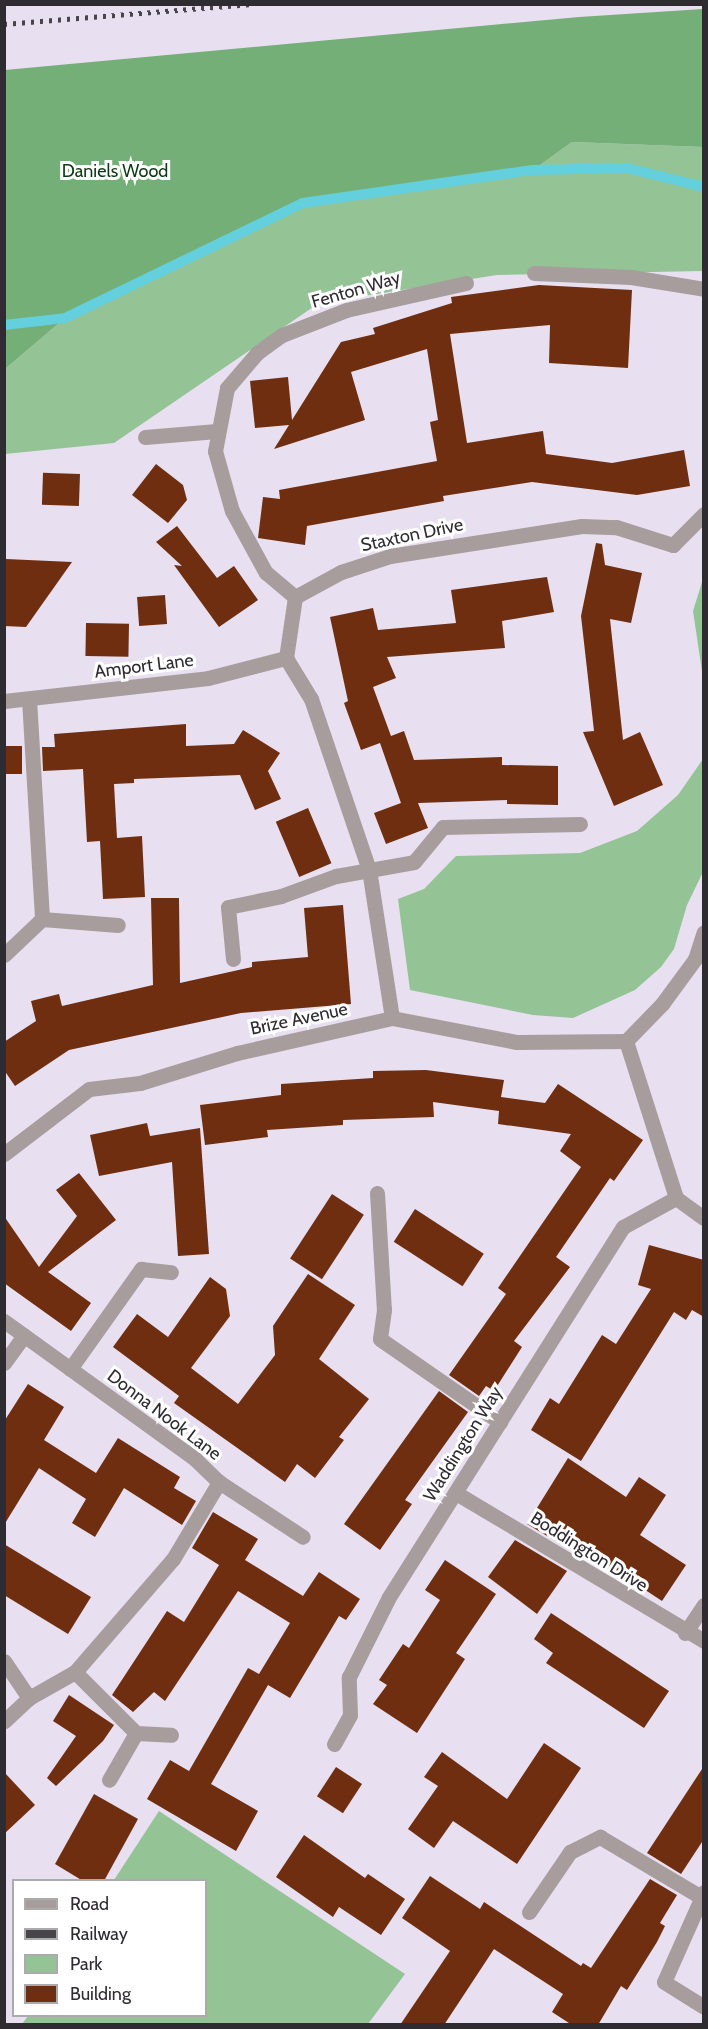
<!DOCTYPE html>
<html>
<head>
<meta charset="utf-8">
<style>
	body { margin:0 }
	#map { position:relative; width:708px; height:2029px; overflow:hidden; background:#e8dff0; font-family:Cabin,sans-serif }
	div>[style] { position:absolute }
	.green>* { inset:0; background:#94c396 }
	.forest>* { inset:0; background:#75af78 }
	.stream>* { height:10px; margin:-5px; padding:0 5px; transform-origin:5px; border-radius:5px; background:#64cfdd }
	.building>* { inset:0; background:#6f2e10; transform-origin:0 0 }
	.minor>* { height:15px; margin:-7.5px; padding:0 7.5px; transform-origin:7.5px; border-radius:7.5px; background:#a79d9d }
	.rail>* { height:4.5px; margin-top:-2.25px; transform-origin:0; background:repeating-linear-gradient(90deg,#48444b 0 3px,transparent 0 9px) }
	span { translate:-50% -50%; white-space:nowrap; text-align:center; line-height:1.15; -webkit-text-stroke:6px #fff; paint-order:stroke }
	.park-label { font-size:18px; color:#0e3914 }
	.street-label { font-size:18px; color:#2e2b31 }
	.frame { position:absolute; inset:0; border:6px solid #2e2b31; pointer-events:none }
	.legend { position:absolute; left:12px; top:1879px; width:195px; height:138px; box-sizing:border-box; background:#fff; border:2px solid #abaaad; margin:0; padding:8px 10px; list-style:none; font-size:18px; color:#2e2b31 }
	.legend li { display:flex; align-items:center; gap:12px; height:30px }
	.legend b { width:30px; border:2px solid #abaaad }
</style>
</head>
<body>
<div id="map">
	<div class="green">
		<i style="clip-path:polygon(572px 142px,703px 147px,703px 271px,497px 275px,319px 303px,114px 443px,5px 454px,5px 369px,65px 318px,303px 203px,533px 170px)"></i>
		<i style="clip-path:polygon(703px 579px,704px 580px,703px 678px,693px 611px)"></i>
		<i style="clip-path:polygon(703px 759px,703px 872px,687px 905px,674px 949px,661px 967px,635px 990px,573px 1018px,533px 1015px,410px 990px,398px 899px,424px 889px,456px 856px,580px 853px,637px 831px,678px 795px)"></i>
		<i style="clip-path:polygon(159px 1811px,405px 1974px,368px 2024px,22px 2024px,28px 2016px,206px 2016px,206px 1880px,114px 1880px)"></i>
	</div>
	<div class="forest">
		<i style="clip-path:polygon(703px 9px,703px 147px,572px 142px,533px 170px,303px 203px,65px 318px,5px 369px,5px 70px,579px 17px)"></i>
	</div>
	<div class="stream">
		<i style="left:4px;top:325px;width:61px;rotate:-6.5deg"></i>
		<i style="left:65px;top:318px;width:264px;rotate:-25.8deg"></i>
		<i style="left:303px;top:203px;width:232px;rotate:-8.2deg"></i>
		<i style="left:533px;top:170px;width:94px;rotate:-1.2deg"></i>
		<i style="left:627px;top:168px;width:79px;rotate:13.9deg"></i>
	</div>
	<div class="building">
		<i style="clip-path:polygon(539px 285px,632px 290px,628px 368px,549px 363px,550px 325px,450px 334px,467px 443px,543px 431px,546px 454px,612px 463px,684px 450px,690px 486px,637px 495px,532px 482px,443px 496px,444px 501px,307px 526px,305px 545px,258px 538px,263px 497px,280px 499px,279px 490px,437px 461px,430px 422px,438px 420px,427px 349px,351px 372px,365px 420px,274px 449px,289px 425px,255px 428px,250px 381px,288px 377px,292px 420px,341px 342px,375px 334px,373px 328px,452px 303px,451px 297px)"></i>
		<i style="clip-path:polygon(156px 464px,183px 485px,187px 500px,168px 523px,132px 495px)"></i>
		<i style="left:80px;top:474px;width:32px;height:37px;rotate:92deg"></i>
		<i style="clip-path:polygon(177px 526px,217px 578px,234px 566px,258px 600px,219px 627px,174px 565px,182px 566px,156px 542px)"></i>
		<i style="clip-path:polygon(596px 543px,602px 544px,605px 565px,642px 573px,631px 623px,610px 619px,623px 740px,640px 732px,663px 785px,614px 806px,583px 732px,594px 731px,581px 616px)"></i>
		<i style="clip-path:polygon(6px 559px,72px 562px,26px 627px,4px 626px)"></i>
		<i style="clip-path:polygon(547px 577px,554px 612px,502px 621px,505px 648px,387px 657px,396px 678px,373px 687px,391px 736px,404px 731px,414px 760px,502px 757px,502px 765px,558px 766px,558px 805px,507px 804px,507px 800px,418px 803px,428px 828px,386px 844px,374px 813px,401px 803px,380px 743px,361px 750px,344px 703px,348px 701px,330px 617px,373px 608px,378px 630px,456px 623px,451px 590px)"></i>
		<i style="left:165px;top:595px;width:29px;height:28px;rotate:86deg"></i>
		<i style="left:86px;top:623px;width:43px;height:33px;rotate:1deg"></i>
		<i style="clip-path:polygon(186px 724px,186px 746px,234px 744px,243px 730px,280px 753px,268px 771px,281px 799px,255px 810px,240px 775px,134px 779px,134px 783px,114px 784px,117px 838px,142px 836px,145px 897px,103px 899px,100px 841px,87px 842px,83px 769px,43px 771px,42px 747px,55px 747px,54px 734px)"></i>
		<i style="left:4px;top:746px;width:18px;height:28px"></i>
		<i style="left:308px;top:808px;width:60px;height:35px;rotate:67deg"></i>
		<i style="clip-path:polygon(151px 898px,179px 898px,180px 983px,252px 967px,252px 962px,308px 957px,304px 908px,343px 905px,351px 1004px,241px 1013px,69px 1050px,15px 1086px,4px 1070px,4px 1042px,36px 1021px,31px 1001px,59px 994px,62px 1006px,153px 985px)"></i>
		<i style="clip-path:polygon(426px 1070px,504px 1080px,501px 1097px,545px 1103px,558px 1084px,643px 1140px,614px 1181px,610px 1178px,556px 1257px,570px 1267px,514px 1341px,522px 1347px,494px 1391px,486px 1386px,479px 1396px,449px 1375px,506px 1294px,498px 1288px,581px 1167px,560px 1151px,571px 1134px,498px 1124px,499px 1111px,433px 1102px,434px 1117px,343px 1120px,343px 1125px,267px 1130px,268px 1137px,205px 1145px,200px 1105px,281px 1095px,281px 1084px,373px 1078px,373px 1071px)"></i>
		<i style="clip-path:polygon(147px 1123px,150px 1136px,200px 1128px,209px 1254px,178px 1256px,172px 1162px,99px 1176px,90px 1135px)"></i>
		<i style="clip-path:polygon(79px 1173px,116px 1220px,48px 1272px,91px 1303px,71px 1331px,4px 1283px,4px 1216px,39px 1267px,77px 1216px,56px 1190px)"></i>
		<i style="left:332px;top:1194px;width:38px;height:77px;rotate:33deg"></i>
		<i style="left:415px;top:1209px;width:82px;height:39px;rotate:33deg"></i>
		<i style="clip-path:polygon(649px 1245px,704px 1260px,704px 1317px,692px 1310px,686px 1320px,674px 1312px,581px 1461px,531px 1430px,550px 1398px,559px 1404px,602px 1335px,616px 1344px,651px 1289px,638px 1285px)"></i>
		<i style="clip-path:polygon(308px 1274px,355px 1305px,319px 1359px,369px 1399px,339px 1437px,344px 1440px,315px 1478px,297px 1464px,285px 1482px,174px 1403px,179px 1396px,113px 1347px,137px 1314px,168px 1337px,210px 1277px,226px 1289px,230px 1316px,191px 1368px,238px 1404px,275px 1355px,273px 1326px)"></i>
		<i style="clip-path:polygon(28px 1384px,64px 1407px,44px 1440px,96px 1473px,118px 1438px,180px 1477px,174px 1488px,196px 1501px,182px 1525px,124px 1488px,95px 1537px,72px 1523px,86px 1499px,39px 1468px,4px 1525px,5px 1420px)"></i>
		<i style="clip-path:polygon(439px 1391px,468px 1412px,405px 1500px,412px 1504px,380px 1550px,344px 1524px)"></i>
		<i style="clip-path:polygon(568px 1458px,626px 1497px,639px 1477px,666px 1495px,640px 1535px,686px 1565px,662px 1601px,583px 1549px,579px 1555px,527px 1524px)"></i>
		<i style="clip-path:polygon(213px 1512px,258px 1539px,245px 1560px,303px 1596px,319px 1572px,360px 1599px,346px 1620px,339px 1616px,290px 1698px,268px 1685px,211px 1784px,258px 1811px,236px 1851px,147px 1799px,170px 1760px,189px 1771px,248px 1668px,259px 1674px,290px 1623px,238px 1591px,165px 1701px,154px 1692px,133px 1712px,112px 1695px,167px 1611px,184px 1622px,219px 1565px,192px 1548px)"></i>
		<i style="clip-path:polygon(515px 1540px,567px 1571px,537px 1614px,488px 1577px)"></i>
		<i style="clip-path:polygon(4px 1544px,91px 1597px,68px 1634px,4px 1595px)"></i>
		<i style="clip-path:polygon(445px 1560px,496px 1594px,456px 1653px,465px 1659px,417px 1733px,373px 1704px,387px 1685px,379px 1680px,403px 1644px,409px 1648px,440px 1600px,425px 1590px)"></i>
		<i style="clip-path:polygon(551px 1613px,669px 1691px,644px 1728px,546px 1663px,553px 1653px,534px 1639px)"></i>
		<i style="clip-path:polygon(69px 1695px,114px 1725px,103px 1741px,56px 1786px,47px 1778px,76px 1736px,53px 1721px)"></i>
		<i style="clip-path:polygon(544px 1743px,581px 1768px,517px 1864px,453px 1821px,434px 1848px,408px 1829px,438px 1786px,424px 1777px,442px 1752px,507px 1799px)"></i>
		<i style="clip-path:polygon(704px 1766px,704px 1839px,681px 1874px,647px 1853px)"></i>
		<i style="left:336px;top:1767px;width:31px;height:35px;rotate:33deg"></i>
		<i style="clip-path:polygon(4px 1772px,35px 1805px,4px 1834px)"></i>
		<i style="clip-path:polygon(94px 1794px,138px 1819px,104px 1881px,83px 1881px,55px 1864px)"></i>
		<i style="clip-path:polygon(304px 1835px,365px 1878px,368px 1874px,405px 1899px,381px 1935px,339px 1907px,333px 1917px,276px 1877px)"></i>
		<i style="clip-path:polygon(430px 1876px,480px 1909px,484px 1902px,581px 1966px,583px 1963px,591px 1968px,650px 1879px,677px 1895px,660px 1923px,665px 1926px,657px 1942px,627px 1990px,621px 1986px,598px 2025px,572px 2025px,552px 2012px,563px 1994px,494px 1949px,444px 2025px,400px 2025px,450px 1951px,402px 1918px)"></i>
	</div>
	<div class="minor">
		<i style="left:534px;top:273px;width:97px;rotate:2.4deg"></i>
		<i style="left:631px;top:277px;width:74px;rotate:9.3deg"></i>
		<i style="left:145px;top:437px;width:72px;rotate:-4.8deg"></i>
		<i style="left:295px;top:597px;width:38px;rotate:-140deg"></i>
		<i style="left:266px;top:573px;width:71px;rotate:-118.7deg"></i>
		<i style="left:232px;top:511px;width:62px;rotate:-105.8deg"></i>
		<i style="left:215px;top:451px;width:64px;rotate:-79.2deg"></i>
		<i style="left:227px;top:388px;width:46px;rotate:-49.4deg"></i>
		<i style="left:257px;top:353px;width:31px;rotate:-36deg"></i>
		<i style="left:282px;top:335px;width:69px;rotate:-21.3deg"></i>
		<i style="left:346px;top:310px;width:123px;rotate:-12.7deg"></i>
		<i style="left:29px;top:699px;width:220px;rotate:86.6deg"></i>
		<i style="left:4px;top:701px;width:205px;rotate:-6.4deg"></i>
		<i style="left:208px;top:678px;width:81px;rotate:-14.4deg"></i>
		<i style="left:4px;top:955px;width:52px;rotate:-43.5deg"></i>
		<i style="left:42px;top:919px;width:76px;rotate:4.5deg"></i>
		<i style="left:233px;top:959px;width:52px;rotate:-95.5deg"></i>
		<i style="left:228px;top:907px;width:54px;rotate:-11.7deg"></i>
		<i style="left:281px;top:896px;width:59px;rotate:-20deg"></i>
		<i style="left:336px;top:876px;width:79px;rotate:-10.2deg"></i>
		<i style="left:414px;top:862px;width:45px;rotate:-50.4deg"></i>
		<i style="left:443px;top:827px;width:137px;rotate:-1.3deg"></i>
		<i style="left:392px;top:1018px;width:150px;rotate:-98.8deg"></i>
		<i style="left:369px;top:870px;width:181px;rotate:-108.7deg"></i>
		<i style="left:311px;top:699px;width:48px;rotate:-121.4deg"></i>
		<i style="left:286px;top:658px;width:62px;rotate:-81.6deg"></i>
		<i style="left:295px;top:597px;width:52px;rotate:-28.5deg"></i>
		<i style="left:341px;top:572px;width:52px;rotate:-18.1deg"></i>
		<i style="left:390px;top:556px;width:194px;rotate:-8.9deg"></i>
		<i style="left:582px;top:526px;width:34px;rotate:2deg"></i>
		<i style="left:616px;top:527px;width:60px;rotate:17.5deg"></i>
		<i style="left:673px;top:545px;width:44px;rotate:-45deg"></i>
		<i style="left:626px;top:1041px;width:165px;rotate:72.3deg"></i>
		<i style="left:676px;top:1198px;width:34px;rotate:36deg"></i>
		<i style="left:626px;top:1041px;width:52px;rotate:-45.8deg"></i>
		<i style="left:662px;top:1004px;width:56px;rotate:-53.7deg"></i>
		<i style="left:695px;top:959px;width:28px;rotate:-72deg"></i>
		<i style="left:4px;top:1154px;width:107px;rotate:-37.4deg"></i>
		<i style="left:89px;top:1089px;width:51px;rotate:-6.7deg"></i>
		<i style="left:140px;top:1083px;width:102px;rotate:-17.2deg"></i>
		<i style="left:237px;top:1053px;width:159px;rotate:-12.7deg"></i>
		<i style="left:392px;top:1018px;width:127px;rotate:10.9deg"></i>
		<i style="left:517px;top:1042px;width:109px;rotate:-0.5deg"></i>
		<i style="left:377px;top:1193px;width:117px;rotate:86.6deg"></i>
		<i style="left:384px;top:1310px;width:29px;rotate:98deg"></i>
		<i style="left:380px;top:1339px;width:146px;rotate:34.7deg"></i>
		<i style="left:4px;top:1321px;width:236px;rotate:35.8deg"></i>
		<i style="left:195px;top:1459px;width:33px;rotate:44deg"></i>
		<i style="left:219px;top:1482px;width:100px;rotate:33.2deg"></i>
		<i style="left:4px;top:1363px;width:34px;rotate:-54deg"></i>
		<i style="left:70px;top:1369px;width:123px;rotate:-54.6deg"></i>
		<i style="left:141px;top:1269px;width:30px;rotate:6deg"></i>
		<i style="left:456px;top:1493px;width:289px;rotate:30.8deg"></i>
		<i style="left:685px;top:1633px;width:34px;rotate:-56deg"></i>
		<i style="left:4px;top:1661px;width:45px;rotate:56deg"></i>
		<i style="left:29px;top:1698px;width:34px;rotate:137deg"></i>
		<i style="left:75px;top:1672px;width:86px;rotate:45deg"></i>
		<i style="left:136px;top:1733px;width:54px;rotate:119.9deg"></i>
		<i style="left:29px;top:1698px;width:53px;rotate:-29.5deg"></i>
		<i style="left:75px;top:1672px;width:150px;rotate:-49.1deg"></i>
		<i style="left:173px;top:1559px;width:90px;rotate:-59.1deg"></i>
		<i style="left:136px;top:1733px;width:35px;rotate:3deg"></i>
		<i style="left:334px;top:1744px;width:33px;rotate:-61deg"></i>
		<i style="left:350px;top:1715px;width:38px;rotate:-92deg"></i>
		<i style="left:349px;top:1677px;width:89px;rotate:-63.4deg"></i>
		<i style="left:389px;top:1597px;width:438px;rotate:-57.7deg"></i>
		<i style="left:623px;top:1227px;width:60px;rotate:-28.7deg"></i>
		<i style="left:704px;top:1892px;width:98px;rotate:114deg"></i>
		<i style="left:664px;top:1982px;width:47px;rotate:32deg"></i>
		<i style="left:529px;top:1912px;width:73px;rotate:-55.7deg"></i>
		<i style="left:570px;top:1852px;width:34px;rotate:-27deg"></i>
		<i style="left:600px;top:1837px;width:117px;rotate:30.7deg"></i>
	</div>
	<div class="rail">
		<i style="left:4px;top:24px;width:249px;rotate:-4.6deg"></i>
	</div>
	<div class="park-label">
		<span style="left:115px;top:171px">Daniels Wood</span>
	</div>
	<div class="street-label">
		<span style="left:356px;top:290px;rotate:-16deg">Fenton Way</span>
		<span style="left:412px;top:535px;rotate:-12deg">Staxton Drive</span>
		<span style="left:144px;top:666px;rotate:-7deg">Amport Lane</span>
		<span style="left:299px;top:1019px;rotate:-12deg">Brize Avenue</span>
		<span style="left:164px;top:1415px;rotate:37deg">Donna Nook Lane</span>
		<span style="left:463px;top:1444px;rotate:-58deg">Waddington Way</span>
		<span style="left:589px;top:1552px;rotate:32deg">Boddington Drive</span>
	</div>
	<div class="frame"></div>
	<ul class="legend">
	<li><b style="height:8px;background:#a79d9d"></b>Road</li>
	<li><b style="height:8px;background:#48444b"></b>Railway</li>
	<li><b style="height:16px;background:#94c396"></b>Park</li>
	<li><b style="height:16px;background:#6f2e10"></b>Building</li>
	</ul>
</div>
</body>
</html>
